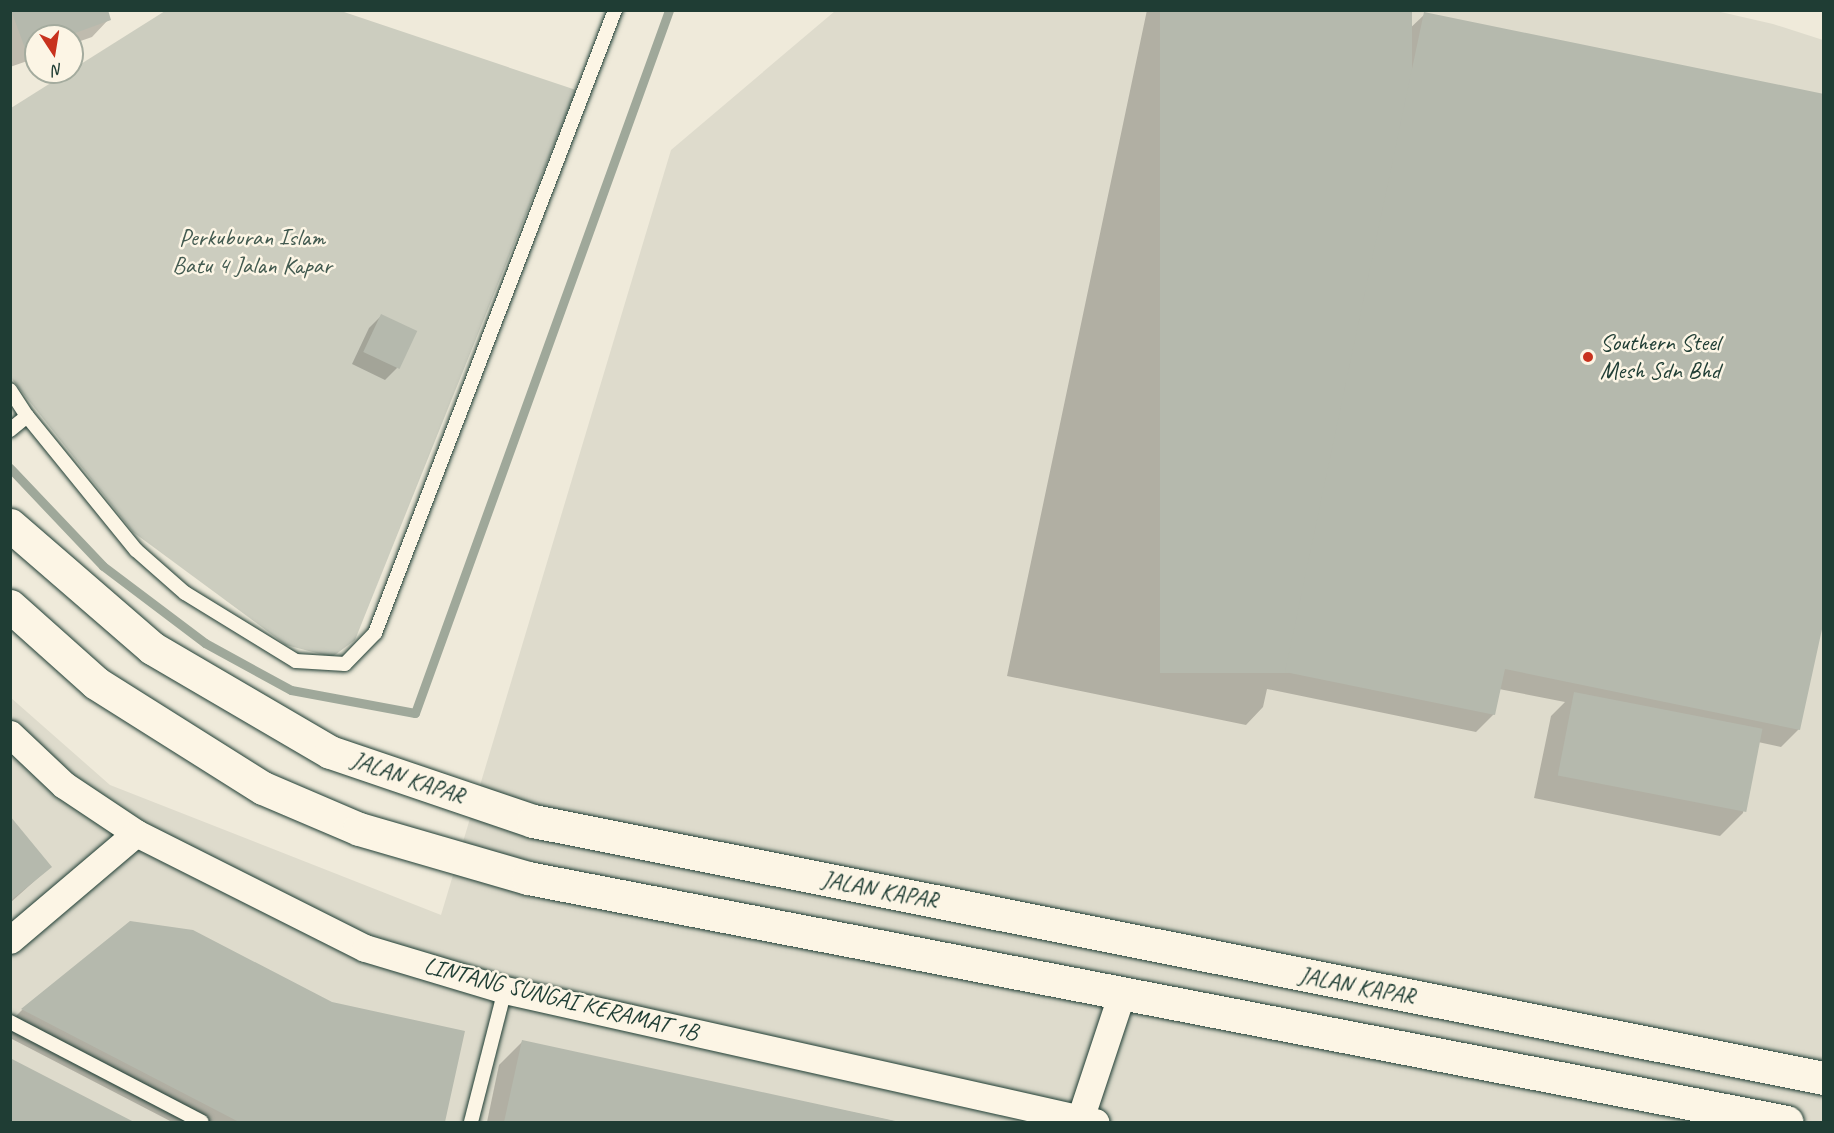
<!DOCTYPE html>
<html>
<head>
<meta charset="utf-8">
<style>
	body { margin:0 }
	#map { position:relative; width:1834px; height:1133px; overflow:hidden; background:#efeada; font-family:Caveat,sans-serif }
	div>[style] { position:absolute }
	.built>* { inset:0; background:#dedbcc }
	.green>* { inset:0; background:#cccdbf }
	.shadow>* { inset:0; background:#0003 }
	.stream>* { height:9px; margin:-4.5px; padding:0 4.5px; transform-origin:4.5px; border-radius:4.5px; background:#9fa89a }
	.building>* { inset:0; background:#b5b9ad; transform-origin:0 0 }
	.roads { filter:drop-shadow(0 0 2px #1f3d34) drop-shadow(0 0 2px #1f3d34) }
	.lane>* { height:14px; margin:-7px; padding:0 7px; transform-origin:7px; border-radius:7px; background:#fcf5e5 }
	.street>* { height:27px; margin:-13.5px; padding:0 13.5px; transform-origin:13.5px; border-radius:13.5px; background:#fcf5e5 }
	.highway>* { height:33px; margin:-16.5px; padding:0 16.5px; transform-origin:16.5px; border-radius:16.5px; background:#fcf5e5 }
	.dots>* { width:16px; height:16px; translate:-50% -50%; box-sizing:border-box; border:3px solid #fcf5e5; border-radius:50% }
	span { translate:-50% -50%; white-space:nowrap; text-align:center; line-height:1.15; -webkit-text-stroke:5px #fcf5e5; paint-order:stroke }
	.park-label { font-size:24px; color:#425a50 }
	.poi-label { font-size:24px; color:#1f3d34 }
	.left { translate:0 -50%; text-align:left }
	.street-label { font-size:24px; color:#1f3d34 }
	.frame { position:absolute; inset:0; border:12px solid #1f3d34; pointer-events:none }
	.north { position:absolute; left:24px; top:24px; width:60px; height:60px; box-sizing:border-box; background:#fcf5e5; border:2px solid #a4ab9e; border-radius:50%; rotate:168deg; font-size:16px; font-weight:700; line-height:24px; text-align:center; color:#1f3d34 }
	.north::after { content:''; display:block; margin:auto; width:21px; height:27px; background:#c8321e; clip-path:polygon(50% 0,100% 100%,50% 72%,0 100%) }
</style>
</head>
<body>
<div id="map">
	<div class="built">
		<i style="clip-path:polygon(1712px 10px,1773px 24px,1823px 40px,1823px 1122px,11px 1122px,10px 697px,110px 785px,441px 915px,671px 150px,835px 11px)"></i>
	</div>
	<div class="green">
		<i style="clip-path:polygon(165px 11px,341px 11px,576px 90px,355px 640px,332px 657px,286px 645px,133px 532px,11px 378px,11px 108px)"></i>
	</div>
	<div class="shadow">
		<i style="clip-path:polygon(10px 10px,106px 10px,109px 19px,92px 37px,72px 44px,72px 36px,36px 36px,36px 58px,10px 67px)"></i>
		<i style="clip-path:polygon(1147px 10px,1410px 10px,1405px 33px,1425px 14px,1799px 729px,1781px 747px,1758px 742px,1743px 813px,1720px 836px,1534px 798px,1551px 716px,1565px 702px,1499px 689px,1494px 714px,1476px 732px,1267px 689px,1263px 707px,1246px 725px,1007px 676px)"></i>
		<i style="clip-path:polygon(381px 316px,397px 368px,385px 380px,352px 364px,369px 328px)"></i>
		<i style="clip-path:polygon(10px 819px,50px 867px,10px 903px)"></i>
		<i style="clip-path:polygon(130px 922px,331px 1004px,463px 1032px,444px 1122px,172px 1122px,10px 1038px,10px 1022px,22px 1010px)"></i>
		<i style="clip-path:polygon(522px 1042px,898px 1122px,487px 1122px,499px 1065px)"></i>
		<i style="clip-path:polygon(10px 1060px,131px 1122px,10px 1122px)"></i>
	</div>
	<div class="stream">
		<i style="left:10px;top:468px;width:135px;rotate:46.5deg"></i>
		<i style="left:103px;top:566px;width:128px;rotate:37deg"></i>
		<i style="left:205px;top:643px;width:98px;rotate:28.7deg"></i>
		<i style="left:291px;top:690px;width:126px;rotate:10.5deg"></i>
		<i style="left:415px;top:713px;width:747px;rotate:-70.13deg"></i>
	</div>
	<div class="building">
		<i style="clip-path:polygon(11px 10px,108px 10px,111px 20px,67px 36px,36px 36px,36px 48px,26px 51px)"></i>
		<i style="left:1160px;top:10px;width:252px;height:663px"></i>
		<i style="clip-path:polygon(1424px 12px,1824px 94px,1824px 620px,1800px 730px,1505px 669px,1495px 715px,1285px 672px)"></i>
		<i style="left:381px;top:314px;width:40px;height:42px;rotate:25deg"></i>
		<i style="left:1574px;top:692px;width:192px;height:85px;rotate:11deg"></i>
		<i style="clip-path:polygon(10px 816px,52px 867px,10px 901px)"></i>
		<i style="clip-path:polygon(130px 921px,193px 930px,332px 1002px,465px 1031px,445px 1122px,239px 1122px,21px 1009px)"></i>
		<i style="clip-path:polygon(522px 1040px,900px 1122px,504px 1122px)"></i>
		<i style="clip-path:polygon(10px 1058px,134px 1122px,10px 1122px)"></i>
	</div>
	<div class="roads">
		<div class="lane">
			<i style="left:10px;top:390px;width:31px;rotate:57deg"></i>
			<i style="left:27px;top:416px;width:173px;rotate:50.9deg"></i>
			<i style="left:136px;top:550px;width:65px;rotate:41.3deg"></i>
			<i style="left:185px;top:593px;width:130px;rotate:31.5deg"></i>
			<i style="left:296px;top:661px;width:49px;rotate:3.5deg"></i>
			<i style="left:345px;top:664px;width:43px;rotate:-45.9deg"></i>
			<i style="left:375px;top:633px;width:668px;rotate:-68.93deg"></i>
			<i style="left:10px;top:430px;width:22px;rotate:-39deg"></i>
			<i style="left:10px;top:1022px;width:216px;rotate:27.5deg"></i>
			<i style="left:471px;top:1122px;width:136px;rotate:-75.6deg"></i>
		</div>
		<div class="street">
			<i style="left:10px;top:734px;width:74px;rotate:43.4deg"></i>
			<i style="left:64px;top:785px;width:87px;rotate:33.7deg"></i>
			<i style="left:136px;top:833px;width:256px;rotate:26.7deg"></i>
			<i style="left:365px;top:948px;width:146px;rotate:16.7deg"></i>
			<i style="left:505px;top:990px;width:605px;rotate:12.61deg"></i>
			<i style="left:10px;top:940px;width:165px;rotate:-40.3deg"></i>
			<i style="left:1079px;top:1122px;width:136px;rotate:-71.6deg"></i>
		</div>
		<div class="highway">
			<i style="left:10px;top:525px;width:188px;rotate:40.9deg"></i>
			<i style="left:152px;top:648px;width:206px;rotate:30.3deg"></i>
			<i style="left:330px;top:752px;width:214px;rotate:18.8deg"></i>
			<i style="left:533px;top:821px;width:1316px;rotate:11.26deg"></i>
			<i style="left:10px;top:606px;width:115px;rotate:41.8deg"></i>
			<i style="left:96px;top:683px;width:197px;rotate:32.2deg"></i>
			<i style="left:263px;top:788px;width:104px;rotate:23.1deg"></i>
			<i style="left:359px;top:829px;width:176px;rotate:16.2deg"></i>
			<i style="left:528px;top:878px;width:1282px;rotate:10.97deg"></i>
		</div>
	</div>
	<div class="dots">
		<i style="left:1588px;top:357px;background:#c8321e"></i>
	</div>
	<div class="park-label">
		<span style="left:252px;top:252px">Perkuburan Islam<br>Batu 4 Jalan Kapar</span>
	</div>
	<div class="poi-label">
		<span class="left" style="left:1600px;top:357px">Southern Steel<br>Mesh Sdn Bhd</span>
	</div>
	<div class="street-label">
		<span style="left:408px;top:778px;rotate:19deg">JALAN KAPAR</span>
		<span style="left:880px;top:890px;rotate:11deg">JALAN KAPAR</span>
		<span style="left:1357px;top:986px;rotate:11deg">JALAN KAPAR</span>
		<span style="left:561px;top:999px;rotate:14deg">LINTANG SUNGAI KERAMAT 1B</span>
	</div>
	<div class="frame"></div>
	<div class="north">N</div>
</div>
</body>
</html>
